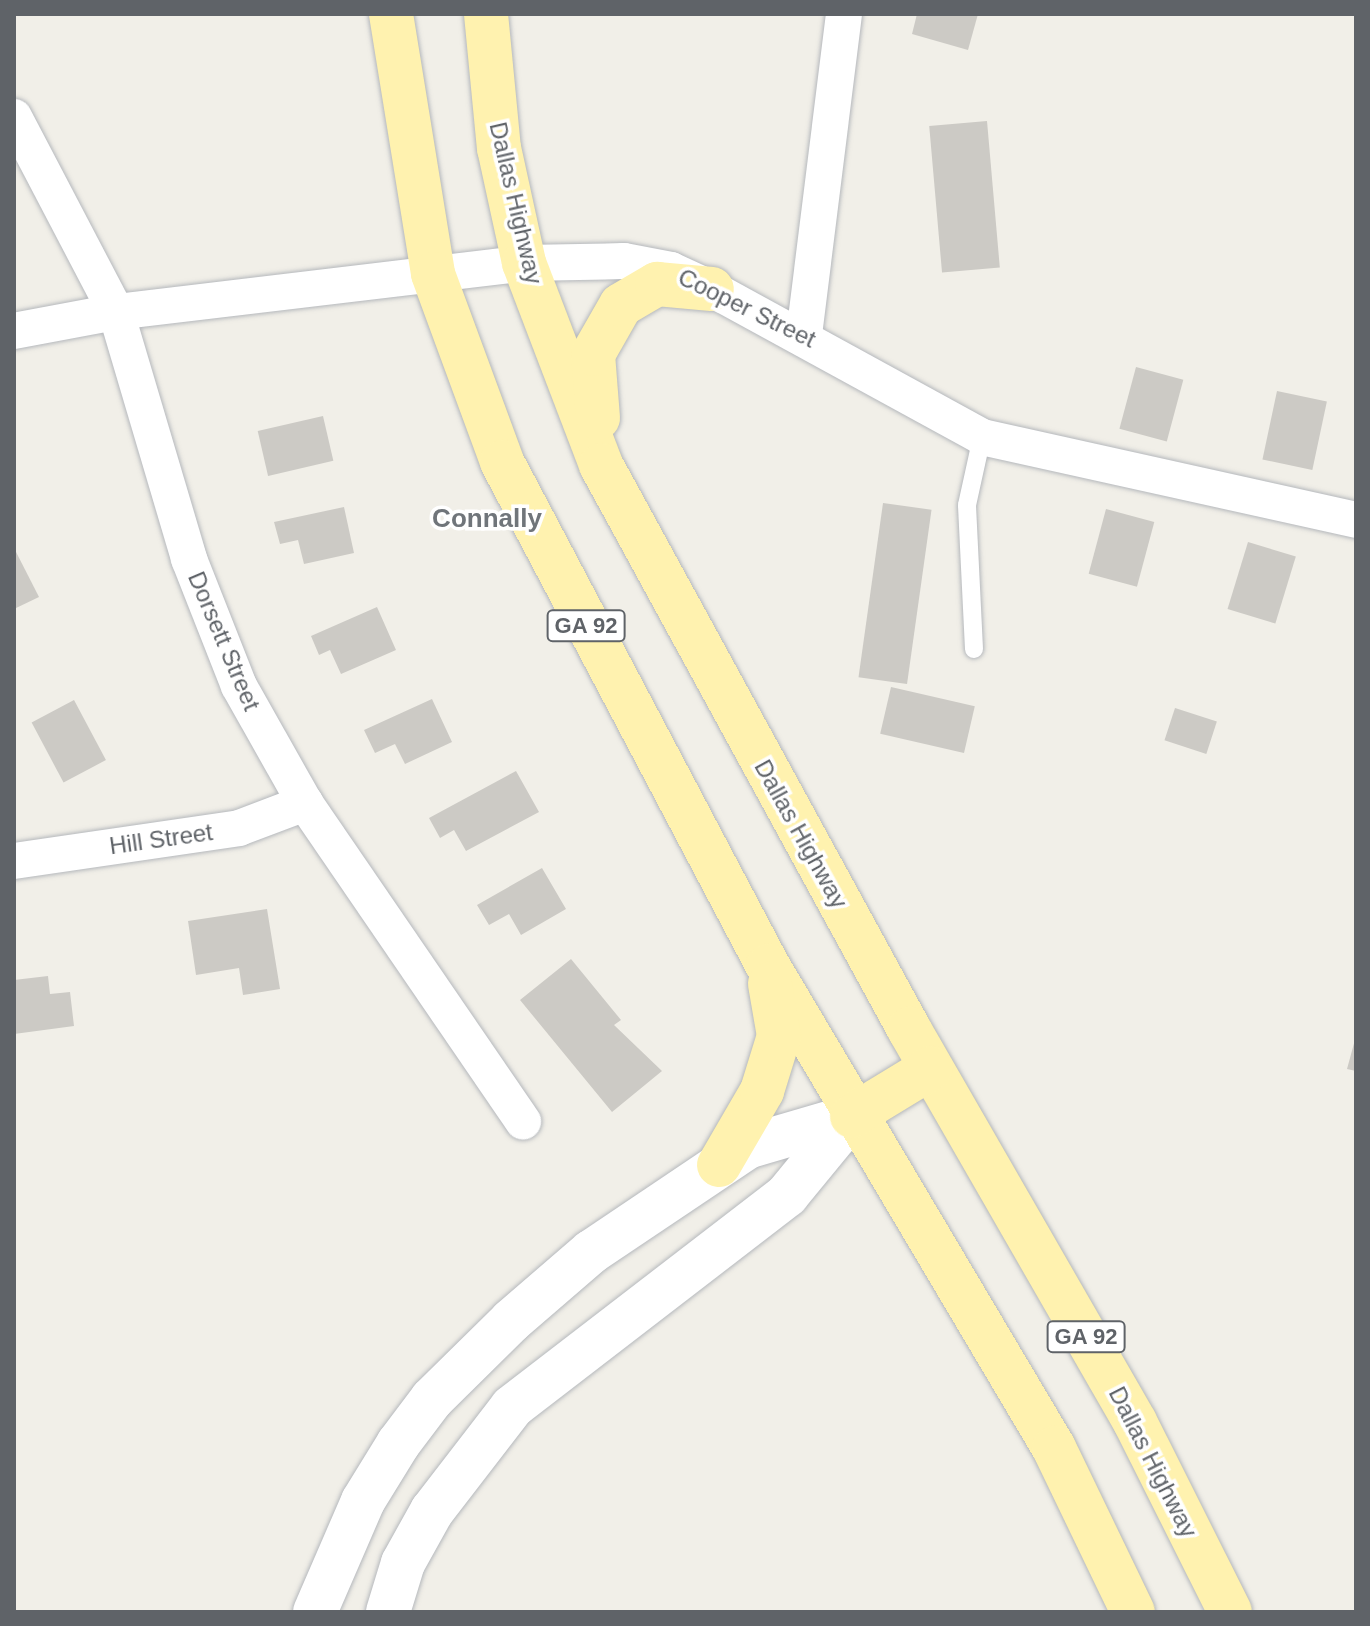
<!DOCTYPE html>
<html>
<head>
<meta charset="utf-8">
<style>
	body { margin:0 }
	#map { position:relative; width:1370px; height:1626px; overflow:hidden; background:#f1efe8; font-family:Helvetica,sans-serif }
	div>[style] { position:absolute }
	.building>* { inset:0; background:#cccac5; transform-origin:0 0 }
	.roads { filter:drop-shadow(0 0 2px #b5b8bc) drop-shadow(0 0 2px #b5b8bc) }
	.lane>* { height:18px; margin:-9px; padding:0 9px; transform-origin:9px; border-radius:9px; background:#fff }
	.street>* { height:36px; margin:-18px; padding:0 18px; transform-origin:18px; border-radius:18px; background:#fff }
	.secondary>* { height:44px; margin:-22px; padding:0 22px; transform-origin:22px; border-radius:22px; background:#fff }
	.primary>* { height:44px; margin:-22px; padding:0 22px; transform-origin:22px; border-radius:22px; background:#fff2af }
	span { translate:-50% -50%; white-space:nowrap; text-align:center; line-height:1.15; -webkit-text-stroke:7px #fff; paint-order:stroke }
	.shield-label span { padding:2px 6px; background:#fff; border:2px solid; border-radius:6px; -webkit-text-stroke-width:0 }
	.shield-label { font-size:22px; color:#5f6368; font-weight:700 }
	.street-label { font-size:24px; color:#5f6368 }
	.neighbourhood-label { font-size:26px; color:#70757a; font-weight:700 }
	.frame { position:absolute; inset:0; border:16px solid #5f6368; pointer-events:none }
</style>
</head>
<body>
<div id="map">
	<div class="building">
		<i style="clip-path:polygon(917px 14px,978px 14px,968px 50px,912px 34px)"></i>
		<i style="left:987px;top:121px;width:147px;height:58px;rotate:85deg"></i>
		<i style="left:1136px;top:367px;width:49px;height:64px;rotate:15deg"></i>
		<i style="left:1277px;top:391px;width:51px;height:70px;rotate:12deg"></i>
		<i style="left:323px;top:416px;width:46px;height:67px;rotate:77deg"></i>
		<i style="left:883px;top:503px;width:49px;height:176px;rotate:8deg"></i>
		<i style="clip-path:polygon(344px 507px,354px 553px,304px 564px,298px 540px,280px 544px,274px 522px)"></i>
		<i style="left:1106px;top:509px;width:50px;height:67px;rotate:15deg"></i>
		<i style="left:1248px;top:542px;width:50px;height:70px;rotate:17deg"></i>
		<i style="clip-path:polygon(14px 548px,39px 597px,14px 609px)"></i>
		<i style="clip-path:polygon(377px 607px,396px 650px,341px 674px,330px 650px,319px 655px,311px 636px)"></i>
		<i style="left:891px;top:687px;width:86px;height:48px;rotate:13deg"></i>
		<i style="clip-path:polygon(432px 699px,452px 742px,405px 764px,395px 744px,375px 753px,364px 730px)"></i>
		<i style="left:74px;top:700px;width:68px;height:48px;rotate:62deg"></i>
		<i style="left:1175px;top:708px;width:44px;height:34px;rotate:18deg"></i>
		<i style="clip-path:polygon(516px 771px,539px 812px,466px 851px,454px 830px,440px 838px,429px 818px)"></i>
		<i style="clip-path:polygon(542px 868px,566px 909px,521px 935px,509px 914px,489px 925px,477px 905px)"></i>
		<i style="clip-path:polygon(267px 909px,280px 989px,243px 995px,239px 968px,196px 975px,188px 921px)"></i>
		<i style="clip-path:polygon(571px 959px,621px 1020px,614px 1025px,662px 1071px,612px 1112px,520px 1000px)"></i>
		<i style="clip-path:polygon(48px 976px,50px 994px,70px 992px,74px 1026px,14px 1034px,14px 980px)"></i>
		<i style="clip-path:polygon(1356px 1036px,1356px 1071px,1347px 1069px)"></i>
	</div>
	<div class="roads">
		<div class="lane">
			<i style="left:974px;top:649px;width:144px;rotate:-92.8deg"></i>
			<i style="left:967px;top:505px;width:70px;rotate:-77.6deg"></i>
		</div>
		<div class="street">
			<i style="left:14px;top:117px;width:220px;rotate:62.4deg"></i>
			<i style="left:116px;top:312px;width:258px;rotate:73.5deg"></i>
			<i style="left:189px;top:559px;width:136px;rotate:68.5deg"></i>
			<i style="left:239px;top:686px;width:134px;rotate:60.6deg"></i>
			<i style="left:305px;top:803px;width:386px;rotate:55.6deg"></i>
			<i style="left:14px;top:331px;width:104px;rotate:-10.6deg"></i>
			<i style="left:116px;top:312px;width:411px;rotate:-6.8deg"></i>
			<i style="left:524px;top:263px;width:100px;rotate:-1.1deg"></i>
			<i style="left:624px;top:261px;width:48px;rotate:10.8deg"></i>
			<i style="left:671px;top:270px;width:45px;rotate:24.9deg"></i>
			<i style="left:712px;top:289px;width:308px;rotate:28.7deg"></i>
			<i style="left:982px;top:437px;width:383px;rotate:12.5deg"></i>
			<i style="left:804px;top:335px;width:323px;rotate:-82.9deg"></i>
			<i style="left:14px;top:861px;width:227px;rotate:-8.3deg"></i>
			<i style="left:239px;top:828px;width:71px;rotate:-20.7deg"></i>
		</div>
		<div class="secondary">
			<i style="left:315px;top:1612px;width:121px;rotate:-66.6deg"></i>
			<i style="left:363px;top:1501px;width:67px;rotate:-58.4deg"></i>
			<i style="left:398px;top:1444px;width:56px;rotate:-52.9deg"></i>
			<i style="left:432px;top:1399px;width:111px;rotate:-44.6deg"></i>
			<i style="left:511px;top:1321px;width:106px;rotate:-40.8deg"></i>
			<i style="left:591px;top:1252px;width:188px;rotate:-33.9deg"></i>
			<i style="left:747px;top:1147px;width:109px;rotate:-16.4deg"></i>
			<i style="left:388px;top:1612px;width:51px;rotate:-73deg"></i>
			<i style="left:403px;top:1563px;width:60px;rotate:-60.9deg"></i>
			<i style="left:432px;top:1511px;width:131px;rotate:-52.4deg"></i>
			<i style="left:512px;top:1407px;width:347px;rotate:-37.6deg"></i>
			<i style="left:787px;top:1195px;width:102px;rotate:-50.6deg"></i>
		</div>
		<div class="primary">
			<i style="left:391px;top:14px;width:263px;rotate:80.8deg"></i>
			<i style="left:433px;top:274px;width:200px;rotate:69.8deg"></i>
			<i style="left:502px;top:462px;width:570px;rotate:62.18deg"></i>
			<i style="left:768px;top:966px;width:560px;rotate:59.32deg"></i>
			<i style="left:1054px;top:1448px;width:182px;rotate:64.3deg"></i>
			<i style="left:486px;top:14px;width:135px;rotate:84.5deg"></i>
			<i style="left:499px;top:148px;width:118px;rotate:77.7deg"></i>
			<i style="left:524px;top:263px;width:216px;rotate:69.1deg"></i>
			<i style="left:601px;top:465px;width:643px;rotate:61.36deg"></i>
			<i style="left:909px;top:1029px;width:453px;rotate:60.1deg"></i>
			<i style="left:1135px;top:1422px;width:212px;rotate:63.4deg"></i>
			<i style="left:598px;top:418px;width:64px;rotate:-94.5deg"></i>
			<i style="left:593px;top:354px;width:56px;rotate:-60.3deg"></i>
			<i style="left:621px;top:305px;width:42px;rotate:-30.3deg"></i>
			<i style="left:657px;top:284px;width:55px;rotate:5.2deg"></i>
			<i style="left:852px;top:1116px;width:92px;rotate:-31.3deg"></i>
			<i style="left:719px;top:1165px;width:86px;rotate:-59.8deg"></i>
			<i style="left:762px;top:1091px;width:58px;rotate:-72.8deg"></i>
			<i style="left:779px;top:1036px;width:53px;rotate:-99.8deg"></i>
		</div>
	</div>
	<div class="shield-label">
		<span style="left:586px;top:626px">GA 92</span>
		<span style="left:1086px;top:1337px">GA 92</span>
	</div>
	<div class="street-label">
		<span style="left:516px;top:203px;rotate:77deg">Dallas Highway</span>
		<span style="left:747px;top:308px;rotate:26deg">Cooper Street</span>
		<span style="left:224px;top:641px;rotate:67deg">Dorsett Street</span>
		<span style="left:801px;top:834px;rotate:61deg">Dallas Highway</span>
		<span style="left:161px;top:839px;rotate:-8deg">Hill Street</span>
		<span style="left:1153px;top:1462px;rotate:63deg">Dallas Highway</span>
	</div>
	<div class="neighbourhood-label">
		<span style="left:487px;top:519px">Connally</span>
	</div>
	<div class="frame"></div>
</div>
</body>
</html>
